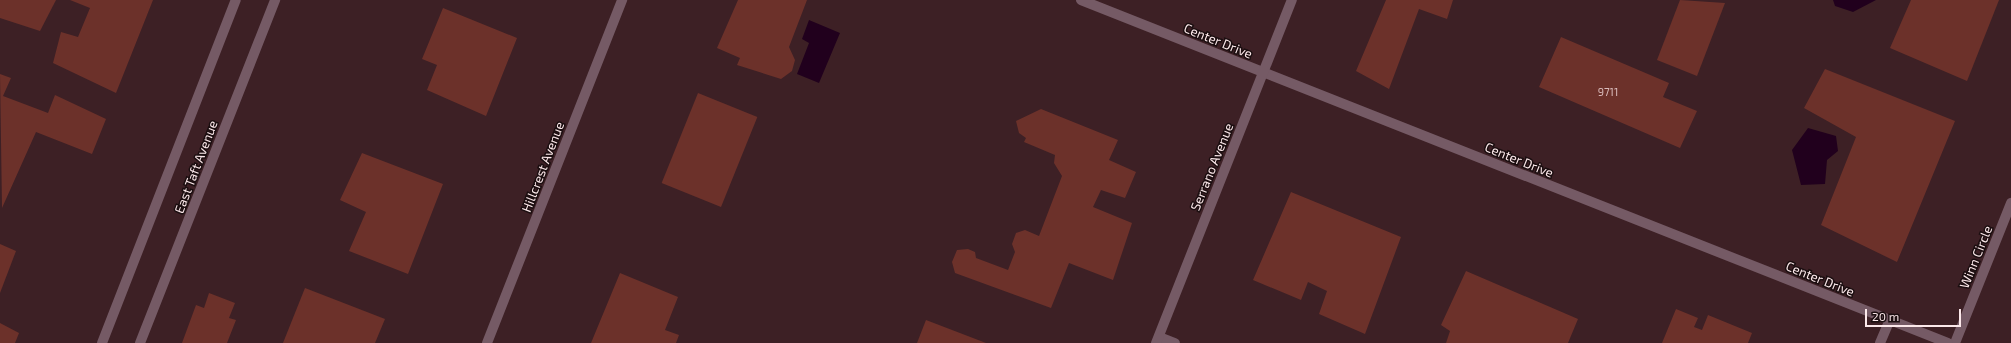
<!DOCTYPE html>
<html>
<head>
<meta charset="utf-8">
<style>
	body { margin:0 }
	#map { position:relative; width:2011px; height:343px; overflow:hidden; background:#3d2025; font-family:"Exo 2",sans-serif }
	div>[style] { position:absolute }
	.water>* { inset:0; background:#21001d }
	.building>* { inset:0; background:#6c312a; transform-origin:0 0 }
	.minor>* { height:10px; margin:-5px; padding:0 5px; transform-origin:5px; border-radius:5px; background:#755a65 }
	.tertiary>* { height:10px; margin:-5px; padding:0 5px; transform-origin:5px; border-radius:5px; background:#755a65 }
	span { translate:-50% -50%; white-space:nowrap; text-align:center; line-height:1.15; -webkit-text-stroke:3px #1b0e10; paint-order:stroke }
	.number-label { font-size:11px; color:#d8baba }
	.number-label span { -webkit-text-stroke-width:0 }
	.street-label { font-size:13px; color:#fce8ea }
	.scale { position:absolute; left:1865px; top:309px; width:96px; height:18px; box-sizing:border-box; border:2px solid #fce8ea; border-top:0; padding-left:5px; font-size:12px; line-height:14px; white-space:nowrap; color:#fce8ea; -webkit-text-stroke:3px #1b0e10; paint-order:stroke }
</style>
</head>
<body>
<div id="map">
	<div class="water">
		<i style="clip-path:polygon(1833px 0,1876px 0,1853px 12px,1835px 6px)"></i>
		<i style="clip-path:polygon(809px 20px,840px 33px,819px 83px,797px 74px,809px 43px,802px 39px)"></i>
		<i style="clip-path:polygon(1808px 128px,1836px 136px,1838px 151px,1827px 160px,1825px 184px,1801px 185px,1792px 150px)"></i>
	</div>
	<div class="building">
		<i style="clip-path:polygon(0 0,56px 0,40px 31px,0 18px)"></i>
		<i style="clip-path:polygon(70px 0,153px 0,116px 93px,53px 63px,61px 32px,78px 37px,90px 8px)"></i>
		<i style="clip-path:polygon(738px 0,807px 0,789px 47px,795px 60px,792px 71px,781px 79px,737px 65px,740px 58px,717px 48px)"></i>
		<i style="clip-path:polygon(1386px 0,1453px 0,1447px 19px,1419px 9px,1389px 89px,1356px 71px)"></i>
		<i style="clip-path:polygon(1680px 0,1725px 3px,1697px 76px,1657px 60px)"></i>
		<i style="clip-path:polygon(1911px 0,1999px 0,1967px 81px,1890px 48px)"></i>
		<i style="clip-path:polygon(443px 8px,517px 38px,486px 116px,427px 90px,437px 65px,422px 59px)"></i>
		<i style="clip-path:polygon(1561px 37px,1669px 83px,1663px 97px,1697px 111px,1680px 148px,1539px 87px)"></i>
		<i style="clip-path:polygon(1825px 69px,1955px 121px,1897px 262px,1821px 225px,1856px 137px,1804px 108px)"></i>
		<i style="clip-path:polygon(0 74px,11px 78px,3px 96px,48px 113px,55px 95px,106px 119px,92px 154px,36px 132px,2px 208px)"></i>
		<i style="left:698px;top:93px;width:64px;height:97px;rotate:22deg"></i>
		<i style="clip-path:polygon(1041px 109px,1118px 140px,1109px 160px,1136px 172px,1125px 198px,1101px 190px,1093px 207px,1132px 223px,1113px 280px,1069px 263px,1051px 308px,955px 273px,952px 262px,957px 250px,968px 249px,975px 252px,976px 258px,1008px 270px,1015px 252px,1012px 244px,1016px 233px,1025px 230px,1039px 236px,1062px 176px,1054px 163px,1055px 155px,1024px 142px,1026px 138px,1019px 133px,1016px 121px)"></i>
		<i style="clip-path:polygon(362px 153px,443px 184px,408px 274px,349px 251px,366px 212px,340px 200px)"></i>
		<i style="clip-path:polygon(1291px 192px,1401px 237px,1365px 334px,1319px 314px,1327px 291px,1308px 282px,1301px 300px,1253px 280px)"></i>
		<i style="clip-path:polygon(0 244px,16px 251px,0 293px)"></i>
		<i style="clip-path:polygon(1466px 271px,1578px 319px,1568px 343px,1446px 343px,1450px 331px,1441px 325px)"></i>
		<i style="clip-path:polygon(620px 273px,678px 297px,665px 330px,679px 335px,676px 343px,591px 343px)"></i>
		<i style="clip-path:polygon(305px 288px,385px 319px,375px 343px,283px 343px)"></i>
		<i style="clip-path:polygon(209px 293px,235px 303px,229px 318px,236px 320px,227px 343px,182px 343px,196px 305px,204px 308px)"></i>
		<i style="clip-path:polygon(1676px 309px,1698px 318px,1694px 327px,1702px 330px,1708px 315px,1752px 333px,1748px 343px,1662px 343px)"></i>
		<i style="clip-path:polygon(926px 320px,986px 343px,917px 343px)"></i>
		<i style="clip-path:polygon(0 323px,19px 333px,15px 343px,0 343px)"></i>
	</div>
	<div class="minor">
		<i style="left:1159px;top:337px;width:17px;rotate:21deg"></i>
		<i style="left:487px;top:343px;width:369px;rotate:-68.5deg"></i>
		<i style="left:1880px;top:343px;width:25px;rotate:-67deg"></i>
		<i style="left:1955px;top:343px;width:151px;rotate:-68.2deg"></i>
	</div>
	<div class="tertiary">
		<i style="left:1081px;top:0;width:932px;rotate:21.58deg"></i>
		<i style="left:102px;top:343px;width:368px;rotate:-68.7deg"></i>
		<i style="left:140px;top:343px;width:369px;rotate:-68.5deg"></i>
		<i style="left:1156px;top:343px;width:369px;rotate:-68.4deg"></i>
	</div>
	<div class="number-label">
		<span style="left:1608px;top:92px">9711</span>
	</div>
	<div class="street-label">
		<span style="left:1218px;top:41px;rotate:22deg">Center Drive</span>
		<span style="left:1519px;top:160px;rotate:22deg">Center Drive</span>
		<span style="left:196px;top:167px;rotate:-69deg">East Taft Avenue</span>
		<span style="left:543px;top:167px;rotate:-69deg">Hillcrest Avenue</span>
		<span style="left:1212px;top:167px;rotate:-68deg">Serrano Avenue</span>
		<span style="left:1976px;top:257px;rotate:-68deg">Winn Circle</span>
		<span style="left:1820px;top:279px;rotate:22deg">Center Drive</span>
	</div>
	<div class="scale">20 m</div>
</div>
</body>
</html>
